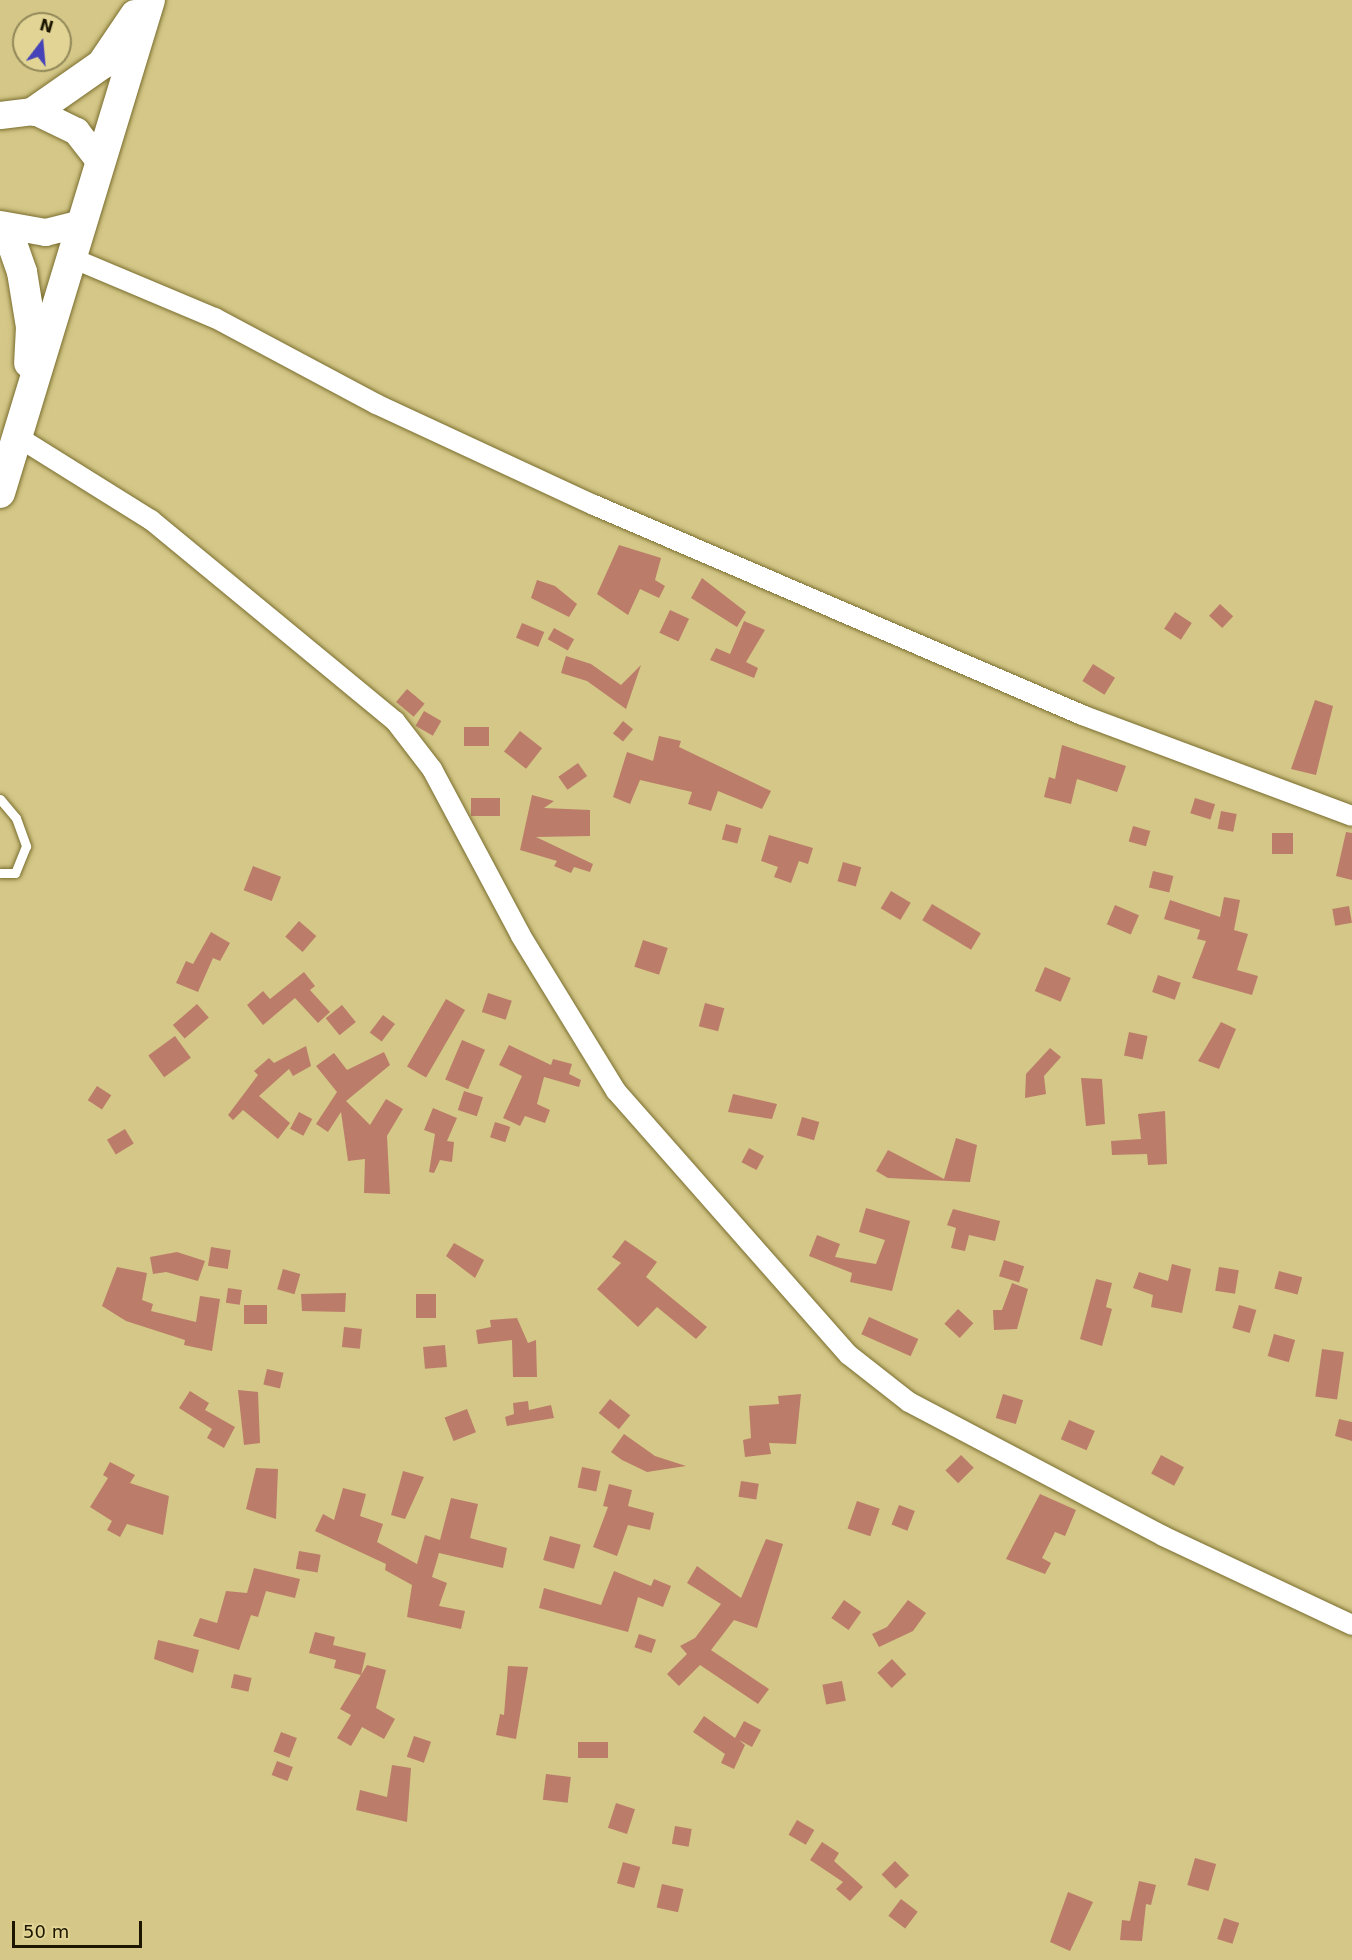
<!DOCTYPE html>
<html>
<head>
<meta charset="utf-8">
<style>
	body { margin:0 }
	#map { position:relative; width:1352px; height:1960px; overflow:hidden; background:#d4c787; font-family:"DejaVu Sans",sans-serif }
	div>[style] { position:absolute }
	.building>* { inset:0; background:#bb7d6a; transform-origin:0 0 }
	.roads { filter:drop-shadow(0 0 2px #7a6e2f) drop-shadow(0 0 2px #7a6e2f) }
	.lane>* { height:9px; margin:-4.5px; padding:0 4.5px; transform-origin:4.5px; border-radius:4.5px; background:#fff }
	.street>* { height:20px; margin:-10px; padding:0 10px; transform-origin:10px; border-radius:10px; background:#fff }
	.secondary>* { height:27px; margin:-13.5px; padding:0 13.5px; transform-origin:13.5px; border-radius:13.5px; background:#fff }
	.primary>* { height:30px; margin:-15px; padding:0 15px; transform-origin:15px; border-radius:15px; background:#fff }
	span { translate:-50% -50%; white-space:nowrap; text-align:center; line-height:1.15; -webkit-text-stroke:6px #e1d494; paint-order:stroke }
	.north { position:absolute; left:12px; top:12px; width:60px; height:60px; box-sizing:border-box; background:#e1d494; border:2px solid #928859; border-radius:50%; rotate:16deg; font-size:16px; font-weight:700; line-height:24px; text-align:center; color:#1c1600 }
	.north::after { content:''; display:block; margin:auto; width:21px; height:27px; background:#4642b8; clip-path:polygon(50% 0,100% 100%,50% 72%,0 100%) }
	.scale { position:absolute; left:12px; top:1921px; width:130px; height:27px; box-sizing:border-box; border:3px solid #1c1600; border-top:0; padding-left:8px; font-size:18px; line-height:21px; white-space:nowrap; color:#1c1600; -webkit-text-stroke:4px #e1d494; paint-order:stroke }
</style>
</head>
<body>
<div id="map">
	<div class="building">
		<i style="clip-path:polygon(619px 545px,661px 558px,655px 580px,665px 586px,659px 598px,640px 589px,628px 615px,597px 594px)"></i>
		<i style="clip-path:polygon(702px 578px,746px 612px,737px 627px,691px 598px)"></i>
		<i style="clip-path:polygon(537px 580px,555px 586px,577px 604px,569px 617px,531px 598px)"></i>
		<i style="left:1220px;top:604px;width:18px;height:16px;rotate:43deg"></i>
		<i style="left:670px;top:610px;width:21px;height:25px;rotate:25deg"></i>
		<i style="left:1175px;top:612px;width:20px;height:20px;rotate:33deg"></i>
		<i style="clip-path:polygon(744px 621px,765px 630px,746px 662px,758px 668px,754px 678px,710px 660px,716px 648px,730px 654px)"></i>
		<i style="left:522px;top:623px;width:24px;height:16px;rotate:22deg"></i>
		<i style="left:554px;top:628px;width:23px;height:13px;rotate:29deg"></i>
		<i style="clip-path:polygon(566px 656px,591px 664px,621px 685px,641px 665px,626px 709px,587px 681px,561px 673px)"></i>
		<i style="left:1093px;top:664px;width:26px;height:20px;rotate:32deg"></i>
		<i style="left:407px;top:689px;width:23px;height:17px;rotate:40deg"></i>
		<i style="clip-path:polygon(1315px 700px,1333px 706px,1316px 775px,1291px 769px)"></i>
		<i style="left:424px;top:711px;width:20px;height:17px;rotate:30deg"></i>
		<i style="left:623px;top:721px;width:13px;height:16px;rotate:39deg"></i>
		<i style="left:489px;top:727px;width:19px;height:25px;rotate:90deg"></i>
		<i style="left:520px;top:731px;width:28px;height:26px;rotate:38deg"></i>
		<i style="clip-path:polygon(659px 736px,681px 741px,679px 747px,771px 791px,762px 809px,718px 791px,711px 811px,688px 804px,692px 792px,640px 780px,630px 804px,613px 797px,627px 752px,653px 761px)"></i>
		<i style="clip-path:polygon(1062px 745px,1126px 766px,1117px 792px,1077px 779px,1071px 804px,1044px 797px,1049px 777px,1055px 779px)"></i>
		<i style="left:578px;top:763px;width:16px;height:24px;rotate:55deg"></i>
		<i style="clip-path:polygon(532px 795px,554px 801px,544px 808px,590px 810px,590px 836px,536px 837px,593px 864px,590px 872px,574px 867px,571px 873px,554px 866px,557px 861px,520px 850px)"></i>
		<i style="left:471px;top:798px;width:29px;height:18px"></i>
		<i style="left:1195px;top:798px;width:21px;height:16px;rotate:17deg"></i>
		<i style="left:1221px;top:811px;width:16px;height:18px;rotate:11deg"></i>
		<i style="left:726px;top:824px;width:16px;height:16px;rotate:15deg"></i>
		<i style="left:1133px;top:826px;width:18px;height:16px;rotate:16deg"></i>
		<i style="clip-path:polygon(1346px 832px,1352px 833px,1352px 880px,1336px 876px)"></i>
		<i style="left:1272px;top:833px;width:21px;height:21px"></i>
		<i style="clip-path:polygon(769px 835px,813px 848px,808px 864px,799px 861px,791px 883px,774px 877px,778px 867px,761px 861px)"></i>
		<i style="left:843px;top:862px;width:19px;height:20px;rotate:16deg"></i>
		<i style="left:253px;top:866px;width:30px;height:26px;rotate:21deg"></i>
		<i style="left:1153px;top:871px;width:21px;height:17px;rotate:14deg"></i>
		<i style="left:891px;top:891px;width:23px;height:20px;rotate:31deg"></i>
		<i style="clip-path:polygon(1224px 897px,1240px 900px,1234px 930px,1248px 934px,1237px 970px,1258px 976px,1252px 995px,1192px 978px,1206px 941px,1197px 939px,1200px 930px,1164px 919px,1170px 900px,1220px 917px)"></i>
		<i style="left:932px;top:904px;width:57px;height:19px;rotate:31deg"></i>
		<i style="left:1115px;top:905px;width:26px;height:21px;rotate:23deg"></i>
		<i style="left:1349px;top:906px;width:17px;height:17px;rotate:80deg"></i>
		<i style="left:299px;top:921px;width:23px;height:21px;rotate:41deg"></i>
		<i style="clip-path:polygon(211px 932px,230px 943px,220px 961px,213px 958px,198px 992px,176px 983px,186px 961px,193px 964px)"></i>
		<i style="left:643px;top:940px;width:26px;height:28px;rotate:18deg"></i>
		<i style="left:1045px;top:967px;width:28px;height:26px;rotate:23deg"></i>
		<i style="clip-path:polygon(304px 972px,315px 986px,310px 990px,330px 1012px,318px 1023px,295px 998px,263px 1025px,247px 1005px,263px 991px,270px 999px)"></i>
		<i style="left:1158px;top:975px;width:24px;height:18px;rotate:19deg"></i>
		<i style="left:488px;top:993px;width:25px;height:20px;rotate:18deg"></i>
		<i style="left:446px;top:999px;width:22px;height:78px;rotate:30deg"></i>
		<i style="left:705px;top:1003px;width:20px;height:24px;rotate:15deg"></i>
		<i style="left:197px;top:1004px;width:18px;height:32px;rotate:49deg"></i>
		<i style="left:342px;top:1005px;width:22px;height:21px;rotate:51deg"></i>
		<i style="left:383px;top:1015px;width:15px;height:22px;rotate:37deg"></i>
		<i style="clip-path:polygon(1221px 1022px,1236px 1029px,1219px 1069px,1198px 1061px)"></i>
		<i style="left:1129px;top:1032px;width:19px;height:24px;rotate:12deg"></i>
		<i style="left:175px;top:1036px;width:27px;height:33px;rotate:54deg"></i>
		<i style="left:462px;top:1040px;width:25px;height:43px;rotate:23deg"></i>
		<i style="clip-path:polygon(509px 1045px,551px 1065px,553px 1059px,572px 1064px,569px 1074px,581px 1080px,579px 1087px,544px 1077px,537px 1104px,550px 1110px,545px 1123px,525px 1116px,520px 1126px,503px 1118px,522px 1076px,499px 1065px)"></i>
		<i style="clip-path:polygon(306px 1046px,311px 1066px,293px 1076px,289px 1069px,259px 1096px,290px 1123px,278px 1139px,243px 1110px,233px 1120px,228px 1115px,258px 1075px,254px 1071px,269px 1058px,274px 1063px)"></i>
		<i style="clip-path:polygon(1050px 1048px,1061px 1057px,1044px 1076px,1046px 1094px,1025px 1098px,1026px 1074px)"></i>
		<i style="clip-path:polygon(384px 1052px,390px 1065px,346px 1101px,370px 1125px,386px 1099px,403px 1109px,387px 1136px,390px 1194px,364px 1193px,365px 1159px,348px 1161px,341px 1112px,328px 1132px,316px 1124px,337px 1092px,316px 1066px,334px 1053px,347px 1070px)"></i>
		<i style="clip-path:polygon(1081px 1078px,1102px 1079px,1105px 1124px,1086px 1126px)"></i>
		<i style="left:97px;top:1086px;width:17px;height:17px;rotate:33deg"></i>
		<i style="left:464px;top:1091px;width:20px;height:20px;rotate:18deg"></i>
		<i style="clip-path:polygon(733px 1094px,777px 1104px,772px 1119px,728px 1112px)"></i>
		<i style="clip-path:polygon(433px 1108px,457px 1118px,447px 1141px,454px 1142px,452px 1162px,440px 1160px,434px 1173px,429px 1172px,435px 1134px,424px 1130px)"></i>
		<i style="clip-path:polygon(1165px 1111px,1167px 1164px,1148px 1165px,1147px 1154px,1112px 1155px,1111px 1141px,1141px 1139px,1138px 1114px)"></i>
		<i style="left:299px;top:1112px;width:15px;height:19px;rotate:28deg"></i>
		<i style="left:802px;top:1117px;width:18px;height:19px;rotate:16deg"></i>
		<i style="left:495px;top:1122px;width:16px;height:16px;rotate:18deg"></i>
		<i style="left:125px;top:1129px;width:17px;height:21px;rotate:59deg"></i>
		<i style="clip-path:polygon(956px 1138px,977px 1145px,970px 1182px,888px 1178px,876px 1171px,888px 1150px,944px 1179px)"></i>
		<i style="left:749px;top:1148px;width:17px;height:16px;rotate:28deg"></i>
		<i style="clip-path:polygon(866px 1208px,910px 1221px,892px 1291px,850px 1282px,852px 1273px,809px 1256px,817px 1235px,840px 1244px,835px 1257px,876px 1264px,885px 1240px,859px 1232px)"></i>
		<i style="clip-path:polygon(953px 1209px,1000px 1221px,995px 1241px,969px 1235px,965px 1251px,951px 1248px,956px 1228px,947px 1225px)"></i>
		<i style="clip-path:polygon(625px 1240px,657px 1262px,646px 1277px,707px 1327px,696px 1339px,657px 1307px,638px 1327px,597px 1289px,621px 1263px,612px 1257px)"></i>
		<i style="clip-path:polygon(454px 1243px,484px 1260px,475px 1278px,446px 1256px)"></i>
		<i style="left:211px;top:1247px;width:20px;height:19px;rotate:9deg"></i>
		<i style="clip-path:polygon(177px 1252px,205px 1261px,198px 1281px,166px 1272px,153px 1274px,150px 1257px)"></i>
		<i style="left:1004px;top:1260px;width:21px;height:17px;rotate:17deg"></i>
		<i style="clip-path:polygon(1172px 1264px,1191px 1269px,1182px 1313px,1151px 1307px,1153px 1295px,1133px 1288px,1139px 1272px,1168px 1281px)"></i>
		<i style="clip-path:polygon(117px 1267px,147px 1273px,142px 1300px,153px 1304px,151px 1311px,196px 1322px,200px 1296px,220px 1299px,212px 1351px,184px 1345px,185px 1340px,126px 1321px,102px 1306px)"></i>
		<i style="left:1219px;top:1267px;width:20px;height:24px;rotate:9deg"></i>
		<i style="left:283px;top:1269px;width:18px;height:21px;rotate:16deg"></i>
		<i style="left:1279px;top:1271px;width:24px;height:18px;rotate:15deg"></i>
		<i style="clip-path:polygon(1096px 1279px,1112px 1283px,1106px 1307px,1112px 1309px,1102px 1346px,1080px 1339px)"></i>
		<i style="clip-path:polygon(1012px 1283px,1028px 1289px,1017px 1329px,994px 1330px,993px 1310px,1002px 1310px)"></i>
		<i style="left:228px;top:1288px;width:14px;height:15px;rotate:8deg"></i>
		<i style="clip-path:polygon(346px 1293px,345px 1312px,302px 1311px,301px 1294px)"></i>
		<i style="left:416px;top:1294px;width:20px;height:24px"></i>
		<i style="left:244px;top:1305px;width:23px;height:19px"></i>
		<i style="left:1239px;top:1305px;width:18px;height:24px;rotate:16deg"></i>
		<i style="left:958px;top:1309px;width:21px;height:20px;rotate:43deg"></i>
		<i style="left:869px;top:1317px;width:54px;height:19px;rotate:24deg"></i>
		<i style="clip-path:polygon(517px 1318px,528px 1343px,536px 1340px,537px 1377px,513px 1377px,512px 1340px,478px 1344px,476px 1330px,491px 1327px,490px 1320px)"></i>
		<i style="left:344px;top:1327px;width:18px;height:20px;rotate:6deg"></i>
		<i style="left:1274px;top:1334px;width:22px;height:23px;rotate:16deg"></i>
		<i style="left:445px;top:1345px;width:22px;height:22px;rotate:85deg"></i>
		<i style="left:1322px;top:1349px;width:22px;height:48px;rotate:8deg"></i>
		<i style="left:267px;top:1369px;width:17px;height:16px;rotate:13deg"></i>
		<i style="clip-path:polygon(238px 1390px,258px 1392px,260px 1443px,244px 1445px)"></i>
		<i style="clip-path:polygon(190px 1391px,209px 1403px,205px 1410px,235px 1427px,224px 1448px,207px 1438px,212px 1429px,179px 1408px)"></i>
		<i style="clip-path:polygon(801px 1394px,796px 1444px,769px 1443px,771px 1454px,745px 1457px,743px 1440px,751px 1438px,749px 1406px,779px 1404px,778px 1396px)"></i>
		<i style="left:1003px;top:1394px;width:21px;height:25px;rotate:17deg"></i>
		<i style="left:610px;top:1399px;width:26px;height:18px;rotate:39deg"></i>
		<i style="clip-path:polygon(528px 1401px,529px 1410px,551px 1405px,554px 1418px,507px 1426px,505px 1417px,514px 1414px,513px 1403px)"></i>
		<i style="left:467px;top:1409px;width:25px;height:24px;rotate:69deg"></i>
		<i style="clip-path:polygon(1339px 1419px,1352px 1422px,1352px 1441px,1335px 1436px)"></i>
		<i style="left:1069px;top:1420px;width:28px;height:21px;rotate:23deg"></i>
		<i style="clip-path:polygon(624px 1434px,655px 1456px,686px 1466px,647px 1472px,622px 1460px,611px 1452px)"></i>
		<i style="left:961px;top:1455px;width:18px;height:22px;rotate:45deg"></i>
		<i style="left:1161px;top:1455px;width:26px;height:21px;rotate:28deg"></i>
		<i style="clip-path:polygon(110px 1462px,135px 1475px,130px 1483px,169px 1496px,163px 1535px,127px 1524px,120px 1537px,107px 1530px,112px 1521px,90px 1507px,108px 1478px,103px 1475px)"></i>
		<i style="left:582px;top:1467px;width:19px;height:21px;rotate:12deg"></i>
		<i style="clip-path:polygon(256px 1468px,278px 1469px,276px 1519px,246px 1509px)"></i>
		<i style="clip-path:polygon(403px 1471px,424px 1477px,405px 1519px,391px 1515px)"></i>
		<i style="left:741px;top:1481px;width:18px;height:16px;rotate:9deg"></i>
		<i style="clip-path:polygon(609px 1484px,632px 1490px,628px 1506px,654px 1513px,650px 1530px,628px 1525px,617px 1556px,593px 1547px,608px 1507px,603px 1506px)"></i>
		<i style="clip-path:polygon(343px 1488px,366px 1494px,360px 1516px,383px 1524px,377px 1542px,417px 1564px,425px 1535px,440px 1540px,451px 1498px,478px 1504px,470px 1538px,507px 1548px,503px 1568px,439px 1553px,432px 1577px,447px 1583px,439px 1606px,465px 1611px,461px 1629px,407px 1617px,412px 1585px,385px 1570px,386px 1564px,315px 1531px,323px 1514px,334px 1520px)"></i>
		<i style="clip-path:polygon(1040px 1494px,1076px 1510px,1065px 1536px,1055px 1532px,1042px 1558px,1051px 1563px,1045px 1574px,1006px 1559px)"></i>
		<i style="left:857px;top:1501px;width:24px;height:29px;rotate:19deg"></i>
		<i style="left:899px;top:1505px;width:17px;height:21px;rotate:21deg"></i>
		<i style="left:550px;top:1536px;width:32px;height:25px;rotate:16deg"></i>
		<i style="clip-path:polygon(766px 1539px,783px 1544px,757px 1628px,734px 1620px,711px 1650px,769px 1689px,758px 1704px,700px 1665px,679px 1686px,667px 1674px,687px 1654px,680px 1646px,695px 1638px,721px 1604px,687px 1583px,697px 1566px,741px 1598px)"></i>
		<i style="left:299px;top:1551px;width:22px;height:18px;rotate:10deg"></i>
		<i style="clip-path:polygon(254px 1568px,300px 1579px,295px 1598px,266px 1591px,258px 1617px,251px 1615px,239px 1650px,193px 1636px,200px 1618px,217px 1623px,226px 1591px,247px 1593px)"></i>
		<i style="clip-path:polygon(614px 1571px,651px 1586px,654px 1579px,671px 1586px,663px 1607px,638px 1597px,628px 1632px,539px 1608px,544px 1588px,601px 1605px)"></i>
		<i style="left:844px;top:1600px;width:21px;height:22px;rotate:35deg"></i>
		<i style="clip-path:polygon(908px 1600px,926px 1613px,913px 1631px,879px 1647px,872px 1634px,887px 1627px)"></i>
		<i style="clip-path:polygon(315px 1632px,335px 1637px,333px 1645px,366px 1653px,361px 1675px,334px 1668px,336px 1660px,309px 1653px)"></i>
		<i style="left:639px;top:1634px;width:18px;height:14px;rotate:19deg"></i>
		<i style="clip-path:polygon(158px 1640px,199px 1650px,193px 1673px,154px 1659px)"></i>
		<i style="left:892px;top:1659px;width:21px;height:20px;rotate:47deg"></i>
		<i style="clip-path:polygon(367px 1665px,386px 1670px,376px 1708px,395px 1719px,384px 1739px,362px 1727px,351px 1746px,337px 1738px,351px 1715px,340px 1709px)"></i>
		<i style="clip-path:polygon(508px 1666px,528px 1667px,516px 1739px,496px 1735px,500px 1714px,504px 1715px)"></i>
		<i style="left:234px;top:1674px;width:18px;height:14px;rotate:13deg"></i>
		<i style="left:842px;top:1681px;width:20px;height:20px;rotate:79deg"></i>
		<i style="clip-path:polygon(704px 1716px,735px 1738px,744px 1721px,761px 1730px,752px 1747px,739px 1740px,745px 1745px,734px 1769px,721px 1763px,725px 1754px,693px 1732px)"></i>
		<i style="left:281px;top:1732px;width:17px;height:21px;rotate:21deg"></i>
		<i style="left:414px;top:1736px;width:18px;height:22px;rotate:19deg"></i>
		<i style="left:578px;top:1742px;width:30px;height:16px"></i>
		<i style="left:277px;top:1761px;width:17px;height:15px;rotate:21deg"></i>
		<i style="clip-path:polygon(392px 1765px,411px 1768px,407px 1822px,356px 1810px,360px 1790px,387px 1797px)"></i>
		<i style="left:546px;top:1774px;width:25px;height:26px;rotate:7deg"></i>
		<i style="left:616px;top:1803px;width:20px;height:26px;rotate:18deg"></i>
		<i style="left:797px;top:1820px;width:20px;height:17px;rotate:30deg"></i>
		<i style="left:675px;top:1826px;width:17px;height:18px;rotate:10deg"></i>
		<i style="clip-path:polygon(822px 1842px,839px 1853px,834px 1861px,863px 1887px,850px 1901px,836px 1889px,843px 1882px,810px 1860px)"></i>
		<i style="left:1195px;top:1858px;width:22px;height:28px;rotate:16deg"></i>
		<i style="left:895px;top:1861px;width:20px;height:19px;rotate:45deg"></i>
		<i style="left:623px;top:1862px;width:18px;height:22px;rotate:16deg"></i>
		<i style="clip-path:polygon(1139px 1881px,1156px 1885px,1151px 1905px,1146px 1904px,1142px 1941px,1120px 1940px,1122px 1920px,1130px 1921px)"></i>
		<i style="left:662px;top:1884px;width:22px;height:24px;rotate:13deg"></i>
		<i style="clip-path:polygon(1068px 1892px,1093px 1902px,1070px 1951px,1050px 1942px)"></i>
		<i style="left:901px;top:1899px;width:21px;height:21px;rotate:37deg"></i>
		<i style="left:1224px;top:1918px;width:16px;height:22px;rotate:18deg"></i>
	</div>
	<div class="roads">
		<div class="lane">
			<i style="left:0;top:799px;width:25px;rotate:50deg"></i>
			<i style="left:16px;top:818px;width:30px;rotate:70deg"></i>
			<i style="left:26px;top:846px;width:29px;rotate:112deg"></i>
			<i style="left:15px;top:873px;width:15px;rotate:180deg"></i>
		</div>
		<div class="street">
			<i style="left:72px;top:258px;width:155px;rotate:22.8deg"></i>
			<i style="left:215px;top:318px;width:183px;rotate:28.1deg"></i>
			<i style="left:376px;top:404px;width:240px;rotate:24.9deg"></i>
			<i style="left:594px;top:505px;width:531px;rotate:23.28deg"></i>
			<i style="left:1082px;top:715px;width:288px;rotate:20.5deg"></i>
			<i style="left:18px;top:437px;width:157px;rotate:32deg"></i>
			<i style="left:151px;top:520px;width:316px;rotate:39.5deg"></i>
			<i style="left:395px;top:721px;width:61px;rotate:52.4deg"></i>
			<i style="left:432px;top:769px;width:189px;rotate:61.9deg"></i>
			<i style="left:521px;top:936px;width:182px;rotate:58.5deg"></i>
			<i style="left:616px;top:1091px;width:352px;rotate:48.6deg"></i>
			<i style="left:849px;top:1355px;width:76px;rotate:38.1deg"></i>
			<i style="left:909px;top:1402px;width:287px;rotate:27.8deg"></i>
			<i style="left:1163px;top:1536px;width:209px;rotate:25.2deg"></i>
		</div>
		<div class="secondary">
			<i style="left:0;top:115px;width:35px;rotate:-7deg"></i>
			<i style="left:35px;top:111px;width:46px;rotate:26deg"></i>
			<i style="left:76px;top:131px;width:37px;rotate:52deg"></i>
			<i style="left:0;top:224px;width:46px;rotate:10.1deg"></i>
			<i style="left:45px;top:232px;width:38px;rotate:-14deg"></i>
		</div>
		<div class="primary">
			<i style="left:35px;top:111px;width:82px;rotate:-35deg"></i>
			<i style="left:102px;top:64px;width:59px;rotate:-56deg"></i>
			<i style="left:7px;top:229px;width:46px;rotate:70.8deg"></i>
			<i style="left:22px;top:272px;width:56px;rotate:80.7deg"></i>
			<i style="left:31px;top:327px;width:36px;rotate:93deg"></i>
			<i style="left:0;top:493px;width:515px;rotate:-73.08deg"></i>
		</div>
	</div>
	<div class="north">N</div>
	<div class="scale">50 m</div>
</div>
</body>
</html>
